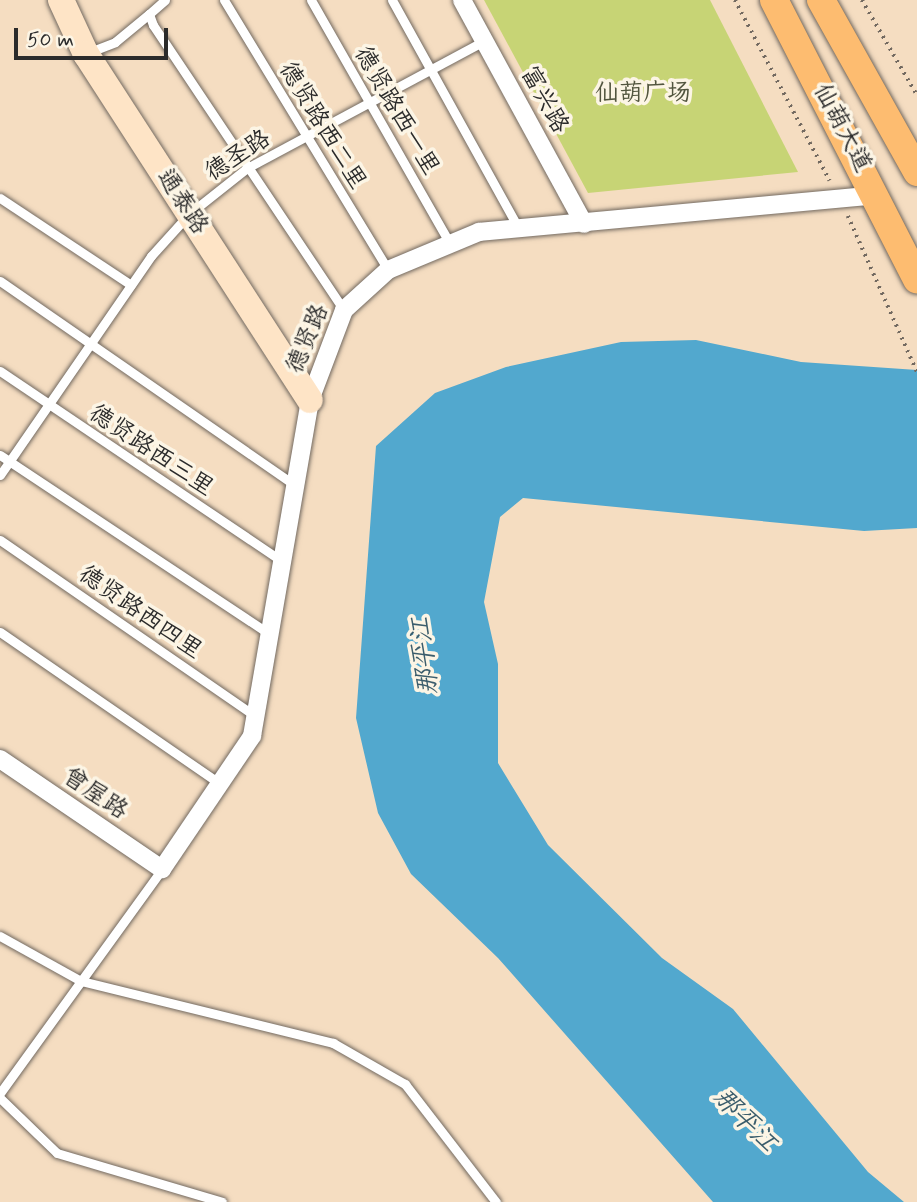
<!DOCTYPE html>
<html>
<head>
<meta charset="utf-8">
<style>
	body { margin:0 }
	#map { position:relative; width:917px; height:1202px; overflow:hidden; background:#f5ddc1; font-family:Mynerve,"LXGW WenKai TC",sans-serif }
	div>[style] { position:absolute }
	.green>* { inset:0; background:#c7d475 }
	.water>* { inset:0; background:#52a8ce }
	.path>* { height:3.5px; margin-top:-1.75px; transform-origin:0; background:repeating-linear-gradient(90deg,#726960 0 2px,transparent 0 7px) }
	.roads { filter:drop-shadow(0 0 2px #726960) drop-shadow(0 0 2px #726960) }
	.lane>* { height:9px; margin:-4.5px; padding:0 4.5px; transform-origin:4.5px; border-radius:4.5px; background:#fff }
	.street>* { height:18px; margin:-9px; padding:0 9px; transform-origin:9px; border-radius:9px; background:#fff }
	.secondary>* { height:26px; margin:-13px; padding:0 13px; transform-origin:13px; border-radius:13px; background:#fee4c6 }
	.primary>* { height:28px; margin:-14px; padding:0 14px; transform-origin:14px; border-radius:14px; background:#fdbc70 }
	span { translate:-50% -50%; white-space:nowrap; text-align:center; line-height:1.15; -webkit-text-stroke:7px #fcf5e5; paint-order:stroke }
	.park-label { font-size:24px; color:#52553e }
	.street-label { font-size:24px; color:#2b2b2b }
	.water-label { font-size:26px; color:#3b5d6c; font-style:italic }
	.scale { position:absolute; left:14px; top:28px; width:154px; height:32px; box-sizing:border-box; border:4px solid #2b2b2b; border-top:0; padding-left:9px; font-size:21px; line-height:24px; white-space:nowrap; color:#2b2b2b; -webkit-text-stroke:5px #fcf5e5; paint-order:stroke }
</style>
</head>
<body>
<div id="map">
	<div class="green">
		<i style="clip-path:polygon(484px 0,710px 0,798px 172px,588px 193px)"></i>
	</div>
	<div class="water">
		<i style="clip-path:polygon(696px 340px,801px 362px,917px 370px,917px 528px,864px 531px,523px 498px,500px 517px,484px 602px,498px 664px,498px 763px,548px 845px,662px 958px,733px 1009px,868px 1172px,904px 1202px,713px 1202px,498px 958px,411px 874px,378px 813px,356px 718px,376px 446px,435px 393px,506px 367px,621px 342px)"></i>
	</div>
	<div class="path">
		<i style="left:735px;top:0;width:204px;rotate:62.3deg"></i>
		<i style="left:862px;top:0;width:110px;rotate:59.9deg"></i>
		<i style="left:848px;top:216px;width:171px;rotate:66.1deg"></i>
	</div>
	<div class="roads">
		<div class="lane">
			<i style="left:165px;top:0;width:21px;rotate:139deg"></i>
			<i style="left:149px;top:14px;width:12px;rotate:70deg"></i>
			<i style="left:153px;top:25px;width:343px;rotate:56.2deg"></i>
			<i style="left:224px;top:0;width:316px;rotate:58.7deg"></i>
			<i style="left:311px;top:0;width:276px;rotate:60.3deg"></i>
			<i style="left:392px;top:0;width:260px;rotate:61deg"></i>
			<i style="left:87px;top:53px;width:30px;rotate:-21deg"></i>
			<i style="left:115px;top:42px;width:44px;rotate:-39.5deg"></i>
			<i style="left:0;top:198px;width:157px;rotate:33.6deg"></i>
			<i style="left:0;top:281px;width:359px;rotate:34.7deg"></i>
			<i style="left:0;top:371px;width:340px;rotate:34deg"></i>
			<i style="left:0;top:455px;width:323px;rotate:33.6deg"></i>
			<i style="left:0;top:475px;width:266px;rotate:-55.4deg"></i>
			<i style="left:151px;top:256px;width:57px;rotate:-47.9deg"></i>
			<i style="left:189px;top:214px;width:74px;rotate:-38.4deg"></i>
			<i style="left:247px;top:168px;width:269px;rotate:-28.2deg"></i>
			<i style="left:0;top:540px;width:310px;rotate:34.6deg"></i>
			<i style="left:0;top:632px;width:266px;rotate:34.6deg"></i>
			<i style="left:0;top:936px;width:93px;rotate:29.1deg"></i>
			<i style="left:81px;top:981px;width:260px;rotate:13.8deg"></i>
			<i style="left:333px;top:1043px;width:83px;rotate:29.7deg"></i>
			<i style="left:405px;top:1084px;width:149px;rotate:52.4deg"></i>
			<i style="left:0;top:1093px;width:276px;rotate:-54.1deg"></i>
			<i style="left:0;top:1098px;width:79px;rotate:44deg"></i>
			<i style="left:57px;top:1153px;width:172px;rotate:16.5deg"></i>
		</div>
		<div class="street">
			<i style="left:462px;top:0;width:255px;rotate:61.4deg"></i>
			<i style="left:0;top:759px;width:196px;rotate:34.2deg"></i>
			<i style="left:162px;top:869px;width:161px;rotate:-55.9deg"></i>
			<i style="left:252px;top:736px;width:341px;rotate:-80.2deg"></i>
			<i style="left:310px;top:400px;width:96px;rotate:-69.3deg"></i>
			<i style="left:344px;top:310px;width:59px;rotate:-42.3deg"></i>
			<i style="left:388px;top:270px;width:99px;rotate:-22.7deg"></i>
			<i style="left:479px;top:232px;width:400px;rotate:-5.3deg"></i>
		</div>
		<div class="secondary">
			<i style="left:61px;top:0;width:60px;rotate:65.2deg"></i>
			<i style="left:86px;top:54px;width:412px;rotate:57.1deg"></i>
		</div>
		<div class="primary">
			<i style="left:774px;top:0;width:314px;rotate:62.9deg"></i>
			<i style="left:821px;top:0;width:197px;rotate:60.8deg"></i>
		</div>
	</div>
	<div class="park-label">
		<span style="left:643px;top:94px">仙葫广场</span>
	</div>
	<div class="street-label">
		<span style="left:544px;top:100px;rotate:61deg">富兴路</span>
		<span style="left:396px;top:111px;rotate:60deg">德贤路西一里</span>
		<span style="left:322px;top:126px;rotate:59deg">德贤路西二里</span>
		<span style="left:842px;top:128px;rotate:62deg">仙葫大道</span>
		<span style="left:238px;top:156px;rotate:-33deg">德圣路</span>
		<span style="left:182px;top:202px;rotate:57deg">通泰路</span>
		<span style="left:308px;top:339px;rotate:-67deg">德贤路</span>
		<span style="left:151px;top:451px;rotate:34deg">德贤路西三里</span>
		<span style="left:140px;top:613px;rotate:35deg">德贤路西四里</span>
		<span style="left:95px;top:794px;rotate:34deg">曾屋路</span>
	</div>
	<div class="water-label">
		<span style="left:426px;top:656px;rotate:-97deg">那平江</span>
		<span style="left:744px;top:1121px;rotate:45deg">那平江</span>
	</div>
	<div class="scale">50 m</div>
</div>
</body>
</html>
